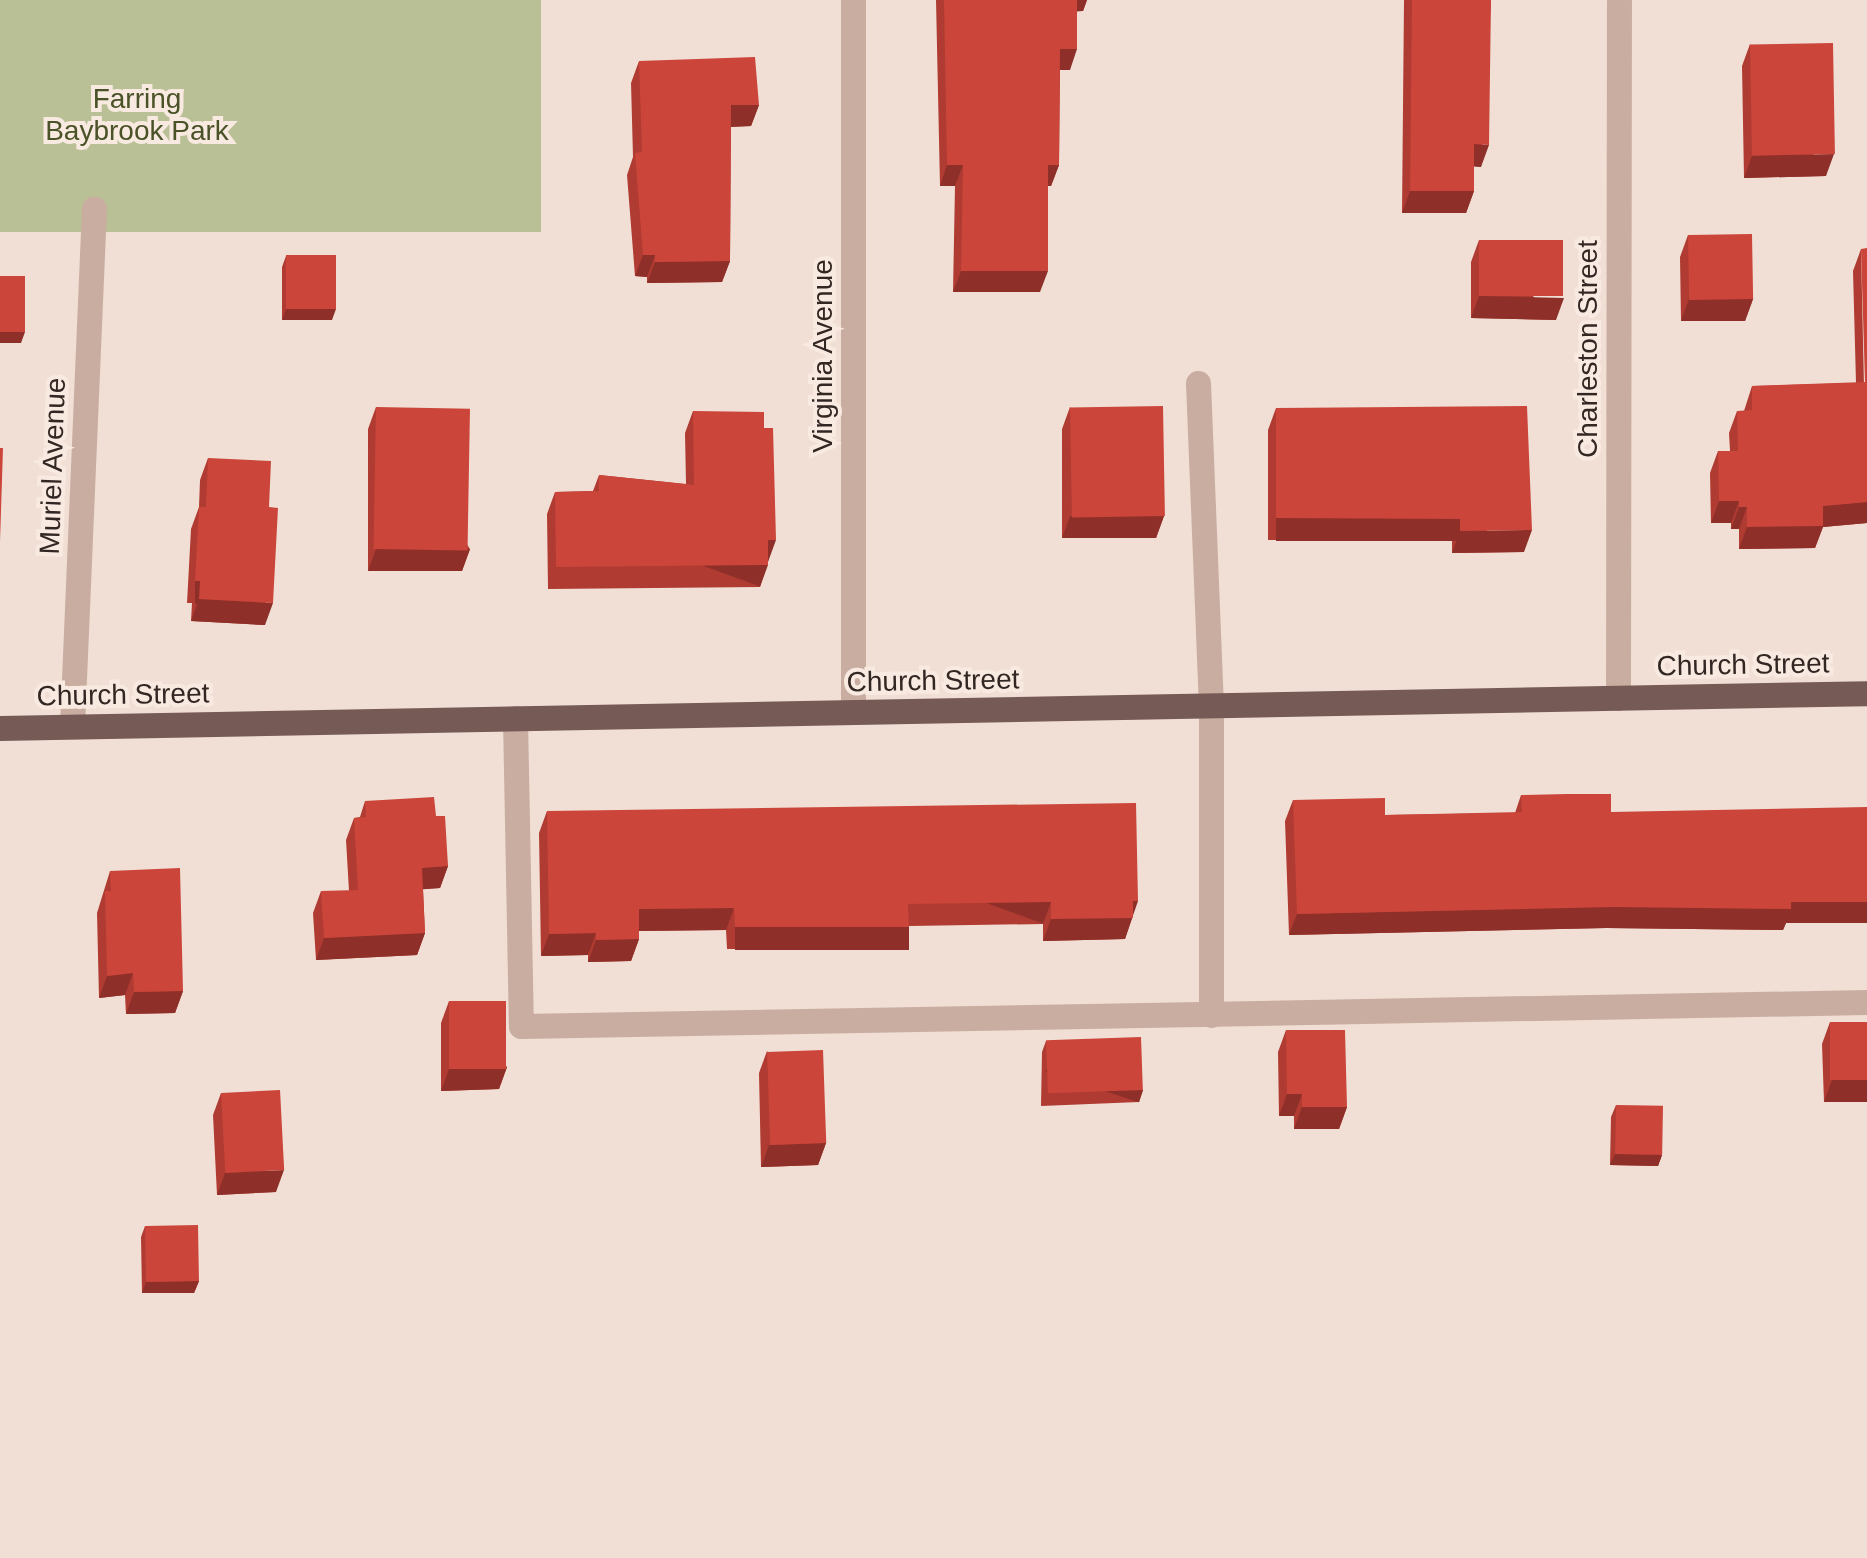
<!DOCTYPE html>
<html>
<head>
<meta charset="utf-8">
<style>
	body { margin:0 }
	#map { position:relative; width:1867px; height:1558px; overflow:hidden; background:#f1dfd5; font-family:Helvetica,sans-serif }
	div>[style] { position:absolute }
	.green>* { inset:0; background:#b9c095; transform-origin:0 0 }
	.minor>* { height:25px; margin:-12.5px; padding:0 12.5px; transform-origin:12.5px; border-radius:12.5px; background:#c9ada1 }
	.major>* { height:25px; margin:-12.5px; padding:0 12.5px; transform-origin:12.5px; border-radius:12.5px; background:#765a55 }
	.wall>* { inset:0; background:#af3b32 }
	.shaded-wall>* { inset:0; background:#8e3029; transform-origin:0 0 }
	.building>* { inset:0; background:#cb453a; transform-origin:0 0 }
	span { translate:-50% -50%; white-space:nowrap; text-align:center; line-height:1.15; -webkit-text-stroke:8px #f9eae1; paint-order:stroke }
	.park-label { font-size:28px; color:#4a5227 }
	.street-label { font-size:28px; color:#332724 }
</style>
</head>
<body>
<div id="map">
	<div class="green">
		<i style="left:0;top:0;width:541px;height:232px"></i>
	</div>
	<div class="minor">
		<i style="left:853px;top:0;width:712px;rotate:90deg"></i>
		<i style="left:1198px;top:383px;width:323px;rotate:87.7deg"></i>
		<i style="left:1211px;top:706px;width:309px;rotate:90deg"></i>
		<i style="left:1618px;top:698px;width:698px;rotate:-89.92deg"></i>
		<i style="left:515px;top:718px;width:308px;rotate:88.9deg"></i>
		<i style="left:521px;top:1026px;width:1346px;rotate:-1.02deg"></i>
		<i style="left:72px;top:726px;width:518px;rotate:-87.57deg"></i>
	</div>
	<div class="major">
		<i style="left:0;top:728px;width:1867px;rotate:-1.07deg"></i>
	</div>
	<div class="wall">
		<i style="clip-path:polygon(936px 0,1087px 0,1083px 11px,1077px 11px,1070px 70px,1060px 70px,1059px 165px,1051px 186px,1048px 186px,1040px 292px,953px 292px,955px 186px,940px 186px)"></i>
		<i style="clip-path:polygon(1404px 0,1491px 0,1481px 167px,1474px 166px,1474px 191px,1466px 213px,1402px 213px)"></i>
		<i style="clip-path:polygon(1750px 44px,1826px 176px,1744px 178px,1742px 66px)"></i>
		<i style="clip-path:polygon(639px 61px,759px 105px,751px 126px,731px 127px,730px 261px,722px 282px,647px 283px,647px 277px,635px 276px,627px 175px,633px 157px,631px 83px)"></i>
		<i style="clip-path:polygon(1688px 235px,1753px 299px,1745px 321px,1681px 321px,1680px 257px)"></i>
		<i style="clip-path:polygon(1479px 240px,1556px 320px,1471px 318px,1471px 262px)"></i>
		<i style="clip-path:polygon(1861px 249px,1867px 523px,1823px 527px,1815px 548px,1739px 549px,1739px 529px,1731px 529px,1731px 523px,1711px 523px,1710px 473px,1718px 451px,1730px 451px,1729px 433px,1737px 411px,1744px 411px,1752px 386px,1856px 383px,1853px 271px)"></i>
		<i style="clip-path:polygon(286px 256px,332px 320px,282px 320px,282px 267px)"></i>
		<i style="clip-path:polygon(376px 407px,470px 549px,462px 571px,368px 571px,368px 429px)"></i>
		<i style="clip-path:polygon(1070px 407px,1164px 516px,1156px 538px,1062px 538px,1062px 429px)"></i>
		<i style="clip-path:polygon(1276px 408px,1524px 552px,1452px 553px,1452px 541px,1268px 540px,1268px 430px)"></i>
		<i style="clip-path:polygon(693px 411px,768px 561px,760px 587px,548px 589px,547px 514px,555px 492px,593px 491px,599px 475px,686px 484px,685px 433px)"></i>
		<i style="clip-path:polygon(208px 458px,269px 507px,265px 625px,191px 621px,192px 603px,187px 603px,191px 529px,199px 507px,200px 480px)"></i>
		<i style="clip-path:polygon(1521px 795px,1611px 812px,1786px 923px,1783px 930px,1606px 928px,1289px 935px,1285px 821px,1293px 800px,1385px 815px,1515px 813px)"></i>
		<i style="clip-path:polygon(365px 801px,436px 816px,448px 866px,440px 888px,423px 889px,425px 933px,417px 955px,316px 960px,313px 913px,321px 891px,349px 891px,346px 840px,354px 818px,360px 817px)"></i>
		<i style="clip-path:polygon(547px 811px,1133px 915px,1125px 939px,1043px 941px,1043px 924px,909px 926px,901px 949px,727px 949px,726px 930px,639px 931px,639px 939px,631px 961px,588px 962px,588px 955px,541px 956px,539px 833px)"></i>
		<i style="clip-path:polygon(110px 871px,183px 991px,175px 1013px,126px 1014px,125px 995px,99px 998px,97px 913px)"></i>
		<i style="clip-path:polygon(449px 1001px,507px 1067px,499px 1089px,441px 1091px,441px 1023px)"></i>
		<i style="clip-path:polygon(1830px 1022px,1867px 1022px,1867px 1102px,1824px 1102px,1822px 1044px)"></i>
		<i style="clip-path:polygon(1286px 1030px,1347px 1107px,1339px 1129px,1294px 1129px,1294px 1116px,1279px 1116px,1278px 1052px)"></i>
		<i style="clip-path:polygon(1046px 1041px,1143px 1090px,1139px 1102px,1041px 1106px,1042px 1052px)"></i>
		<i style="clip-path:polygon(767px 1051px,826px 1143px,818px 1165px,761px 1167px,759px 1073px)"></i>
		<i style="clip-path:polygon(221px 1093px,276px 1192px,217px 1195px,213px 1115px)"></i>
		<i style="clip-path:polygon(1616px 1105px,1662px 1155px,1658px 1166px,1610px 1165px,1611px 1117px)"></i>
		<i style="clip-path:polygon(145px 1226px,199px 1281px,194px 1293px,142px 1293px,141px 1237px)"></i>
	</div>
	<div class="shaded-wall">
		<i style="clip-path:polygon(1074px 0,1087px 0,1083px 11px,1070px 12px)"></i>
		<i style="clip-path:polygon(1060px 49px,1077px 49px,1070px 70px,1052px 70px)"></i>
		<i style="clip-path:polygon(731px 105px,759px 105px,751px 126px,724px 127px)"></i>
		<i style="clip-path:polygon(1474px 144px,1489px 145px,1481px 167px,1466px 166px)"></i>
		<i style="clip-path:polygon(1834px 154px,1826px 176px,1744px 178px,1752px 156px)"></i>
		<i style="clip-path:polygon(947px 165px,963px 165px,955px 186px,940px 186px)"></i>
		<i style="clip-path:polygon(1048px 165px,1059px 165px,1051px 186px,1040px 186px)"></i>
		<i style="clip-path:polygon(1410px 191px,1474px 191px,1466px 213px,1402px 213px)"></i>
		<i style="clip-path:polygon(643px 255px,655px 255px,647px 277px,635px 276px)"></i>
		<i style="clip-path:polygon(730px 261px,722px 282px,647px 283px,655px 262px)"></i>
		<i style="clip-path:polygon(961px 271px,1048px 271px,1040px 292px,953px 292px)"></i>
		<i style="clip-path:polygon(1479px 296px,1564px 298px,1556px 320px,1471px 318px)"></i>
		<i style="clip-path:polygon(1689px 299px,1753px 299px,1745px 321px,1681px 321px)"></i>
		<i style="clip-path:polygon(286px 309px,336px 309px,332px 320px,282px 320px)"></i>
		<i style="clip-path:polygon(0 332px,25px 332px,21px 343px,0 343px)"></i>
		<i style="clip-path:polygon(1719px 501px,1739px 501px,1731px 523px,1711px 523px)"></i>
		<i style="clip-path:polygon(1867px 502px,1867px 523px,1823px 527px,1815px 548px,1739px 549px,1747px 527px,1823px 506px)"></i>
		<i style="clip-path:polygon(1739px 507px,1747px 507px,1739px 529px,1731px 529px)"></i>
		<i style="clip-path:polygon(1070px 516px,1164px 516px,1156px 538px,1062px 538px)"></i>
		<i style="left:1276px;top:518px;width:184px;height:23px"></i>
		<i style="clip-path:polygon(1532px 530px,1524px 552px,1452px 553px,1460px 531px)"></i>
		<i style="clip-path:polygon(768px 540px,776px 540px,768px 562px)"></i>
		<i style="clip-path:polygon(376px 549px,470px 549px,462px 571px,368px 571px)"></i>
		<i style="left:768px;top:565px;width:23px;height:212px;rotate:110deg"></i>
		<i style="left:195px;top:581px;width:5px;height:23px"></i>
		<i style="clip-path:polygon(199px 599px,273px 603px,265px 625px,191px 621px)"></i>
		<i style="clip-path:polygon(448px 866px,440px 888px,414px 890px,422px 868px)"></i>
		<i style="clip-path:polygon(1133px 901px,1138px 901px,1125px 939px,1043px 941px,1051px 919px)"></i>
		<i style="left:1051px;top:902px;width:23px;height:143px;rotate:110deg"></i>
		<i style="clip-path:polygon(1791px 902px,1867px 902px,1867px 923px,1786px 923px,1783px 930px,1606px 928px,1289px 935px,1297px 914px)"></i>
		<i style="clip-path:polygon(734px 908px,726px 930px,631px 931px,639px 909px)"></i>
		<i style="left:735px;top:927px;width:174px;height:23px"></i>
		<i style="clip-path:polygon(425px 933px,417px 955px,316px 960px,324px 938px)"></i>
		<i style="clip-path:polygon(596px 933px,588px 955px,541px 956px,549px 934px)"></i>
		<i style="clip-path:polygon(639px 939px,631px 961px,588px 962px,596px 940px)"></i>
		<i style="clip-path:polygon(133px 973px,125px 995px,99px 998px,107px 976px)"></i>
		<i style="clip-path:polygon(183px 991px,175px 1013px,126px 1014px,134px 992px)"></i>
		<i style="clip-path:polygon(507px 1067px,499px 1089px,441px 1091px,449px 1069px)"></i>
		<i style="clip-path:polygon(1832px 1080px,1867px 1080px,1867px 1102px,1824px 1102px)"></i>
		<i style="left:1143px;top:1090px;width:13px;height:98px;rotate:108deg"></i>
		<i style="clip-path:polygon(1287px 1094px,1302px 1094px,1294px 1116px,1279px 1116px)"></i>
		<i style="clip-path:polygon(1302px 1107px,1347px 1107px,1339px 1129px,1294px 1129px)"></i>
		<i style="clip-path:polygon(826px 1143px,818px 1165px,761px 1167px,769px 1145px)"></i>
		<i style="clip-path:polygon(1615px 1154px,1662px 1155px,1658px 1166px,1610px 1165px)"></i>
		<i style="clip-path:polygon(284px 1170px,276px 1192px,217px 1195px,225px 1173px)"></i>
		<i style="clip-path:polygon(199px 1281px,194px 1293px,142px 1293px,146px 1282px)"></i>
	</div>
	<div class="building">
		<i style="clip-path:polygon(944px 0,1077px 0,1077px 49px,1060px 49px,1059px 165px,1048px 165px,1048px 271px,961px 271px,963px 165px,947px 165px)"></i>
		<i style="clip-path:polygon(1412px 0,1491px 0,1489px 145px,1474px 144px,1474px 191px,1410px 191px)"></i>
		<i style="left:1833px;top:43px;width:111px;height:83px;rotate:89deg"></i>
		<i style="clip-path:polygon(755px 57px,759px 105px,731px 105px,730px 261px,655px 262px,655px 255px,643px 255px,635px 153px,642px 152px,639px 61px)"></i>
		<i style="left:1752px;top:234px;width:65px;height:64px;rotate:89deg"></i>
		<i style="left:1479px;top:240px;width:84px;height:56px"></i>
		<i style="clip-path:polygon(1867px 248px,1867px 502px,1823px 506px,1823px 526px,1747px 527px,1747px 507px,1739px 507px,1739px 501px,1719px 501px,1718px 451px,1738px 451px,1737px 411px,1752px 410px,1752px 386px,1865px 382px,1861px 249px)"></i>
		<i style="left:336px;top:255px;width:54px;height:50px;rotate:90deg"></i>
		<i style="left:25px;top:276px;width:56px;height:25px;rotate:90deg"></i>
		<i style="left:1163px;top:406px;width:110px;height:93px;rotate:89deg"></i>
		<i style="clip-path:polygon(1527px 406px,1532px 530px,1460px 531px,1460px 519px,1276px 518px,1276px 408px)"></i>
		<i style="left:376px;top:407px;width:94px;height:142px;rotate:1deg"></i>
		<i style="clip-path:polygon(693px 411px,764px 412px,764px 428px,773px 428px,776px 540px,768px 540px,768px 565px,556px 567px,555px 492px,599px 491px,599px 475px,694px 485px)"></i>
		<i style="clip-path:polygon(0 448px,3px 448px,0 542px)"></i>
		<i style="clip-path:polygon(208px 458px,271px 461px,269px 507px,278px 508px,273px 603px,199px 599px,200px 581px,195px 581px,199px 507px,206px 507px)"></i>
		<i style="clip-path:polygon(1567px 794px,1611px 794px,1611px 812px,1867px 807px,1867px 902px,1791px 902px,1791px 909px,1614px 907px,1297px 914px,1293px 800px,1385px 798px,1385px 815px,1522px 812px,1521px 795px)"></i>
		<i style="clip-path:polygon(434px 797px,436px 816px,445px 816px,448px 866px,422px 868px,425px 933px,324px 938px,321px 891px,358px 890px,354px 818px,366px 817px,365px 801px)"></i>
		<i style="clip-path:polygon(1136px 803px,1138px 901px,1133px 901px,1133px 918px,1051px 919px,1051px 902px,908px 904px,909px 927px,735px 927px,734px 908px,639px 909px,639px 939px,596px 940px,596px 933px,549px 934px,547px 811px)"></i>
		<i style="clip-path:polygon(180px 868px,183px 991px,134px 992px,133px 973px,107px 976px,105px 891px,111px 891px,110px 871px)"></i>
		<i style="left:449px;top:1001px;width:57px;height:68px"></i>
		<i style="left:1830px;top:1022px;width:37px;height:58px"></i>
		<i style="clip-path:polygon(1286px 1030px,1345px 1030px,1347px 1107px,1302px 1107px,1302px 1094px,1287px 1094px)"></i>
		<i style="left:1141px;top:1037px;width:53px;height:95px;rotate:88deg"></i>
		<i style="left:823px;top:1050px;width:93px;height:56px;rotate:88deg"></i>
		<i style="left:280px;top:1090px;width:80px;height:59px;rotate:87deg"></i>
		<i style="left:1616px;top:1105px;width:47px;height:49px;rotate:1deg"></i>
		<i style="left:198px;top:1225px;width:56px;height:53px;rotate:89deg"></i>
	</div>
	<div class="park-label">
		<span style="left:137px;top:115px">Farring<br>Baybrook Park</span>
	</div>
	<div class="street-label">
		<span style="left:1588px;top:349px;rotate:-90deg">Charleston Street</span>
		<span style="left:823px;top:356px;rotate:-90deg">Virginia Avenue</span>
		<span style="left:53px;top:466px;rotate:-88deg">Muriel Avenue</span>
		<span style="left:1743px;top:665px;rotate:-1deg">Church Street</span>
		<span style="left:933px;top:681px;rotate:-1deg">Church Street</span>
		<span style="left:123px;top:695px;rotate:-1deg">Church Street</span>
	</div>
</div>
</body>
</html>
